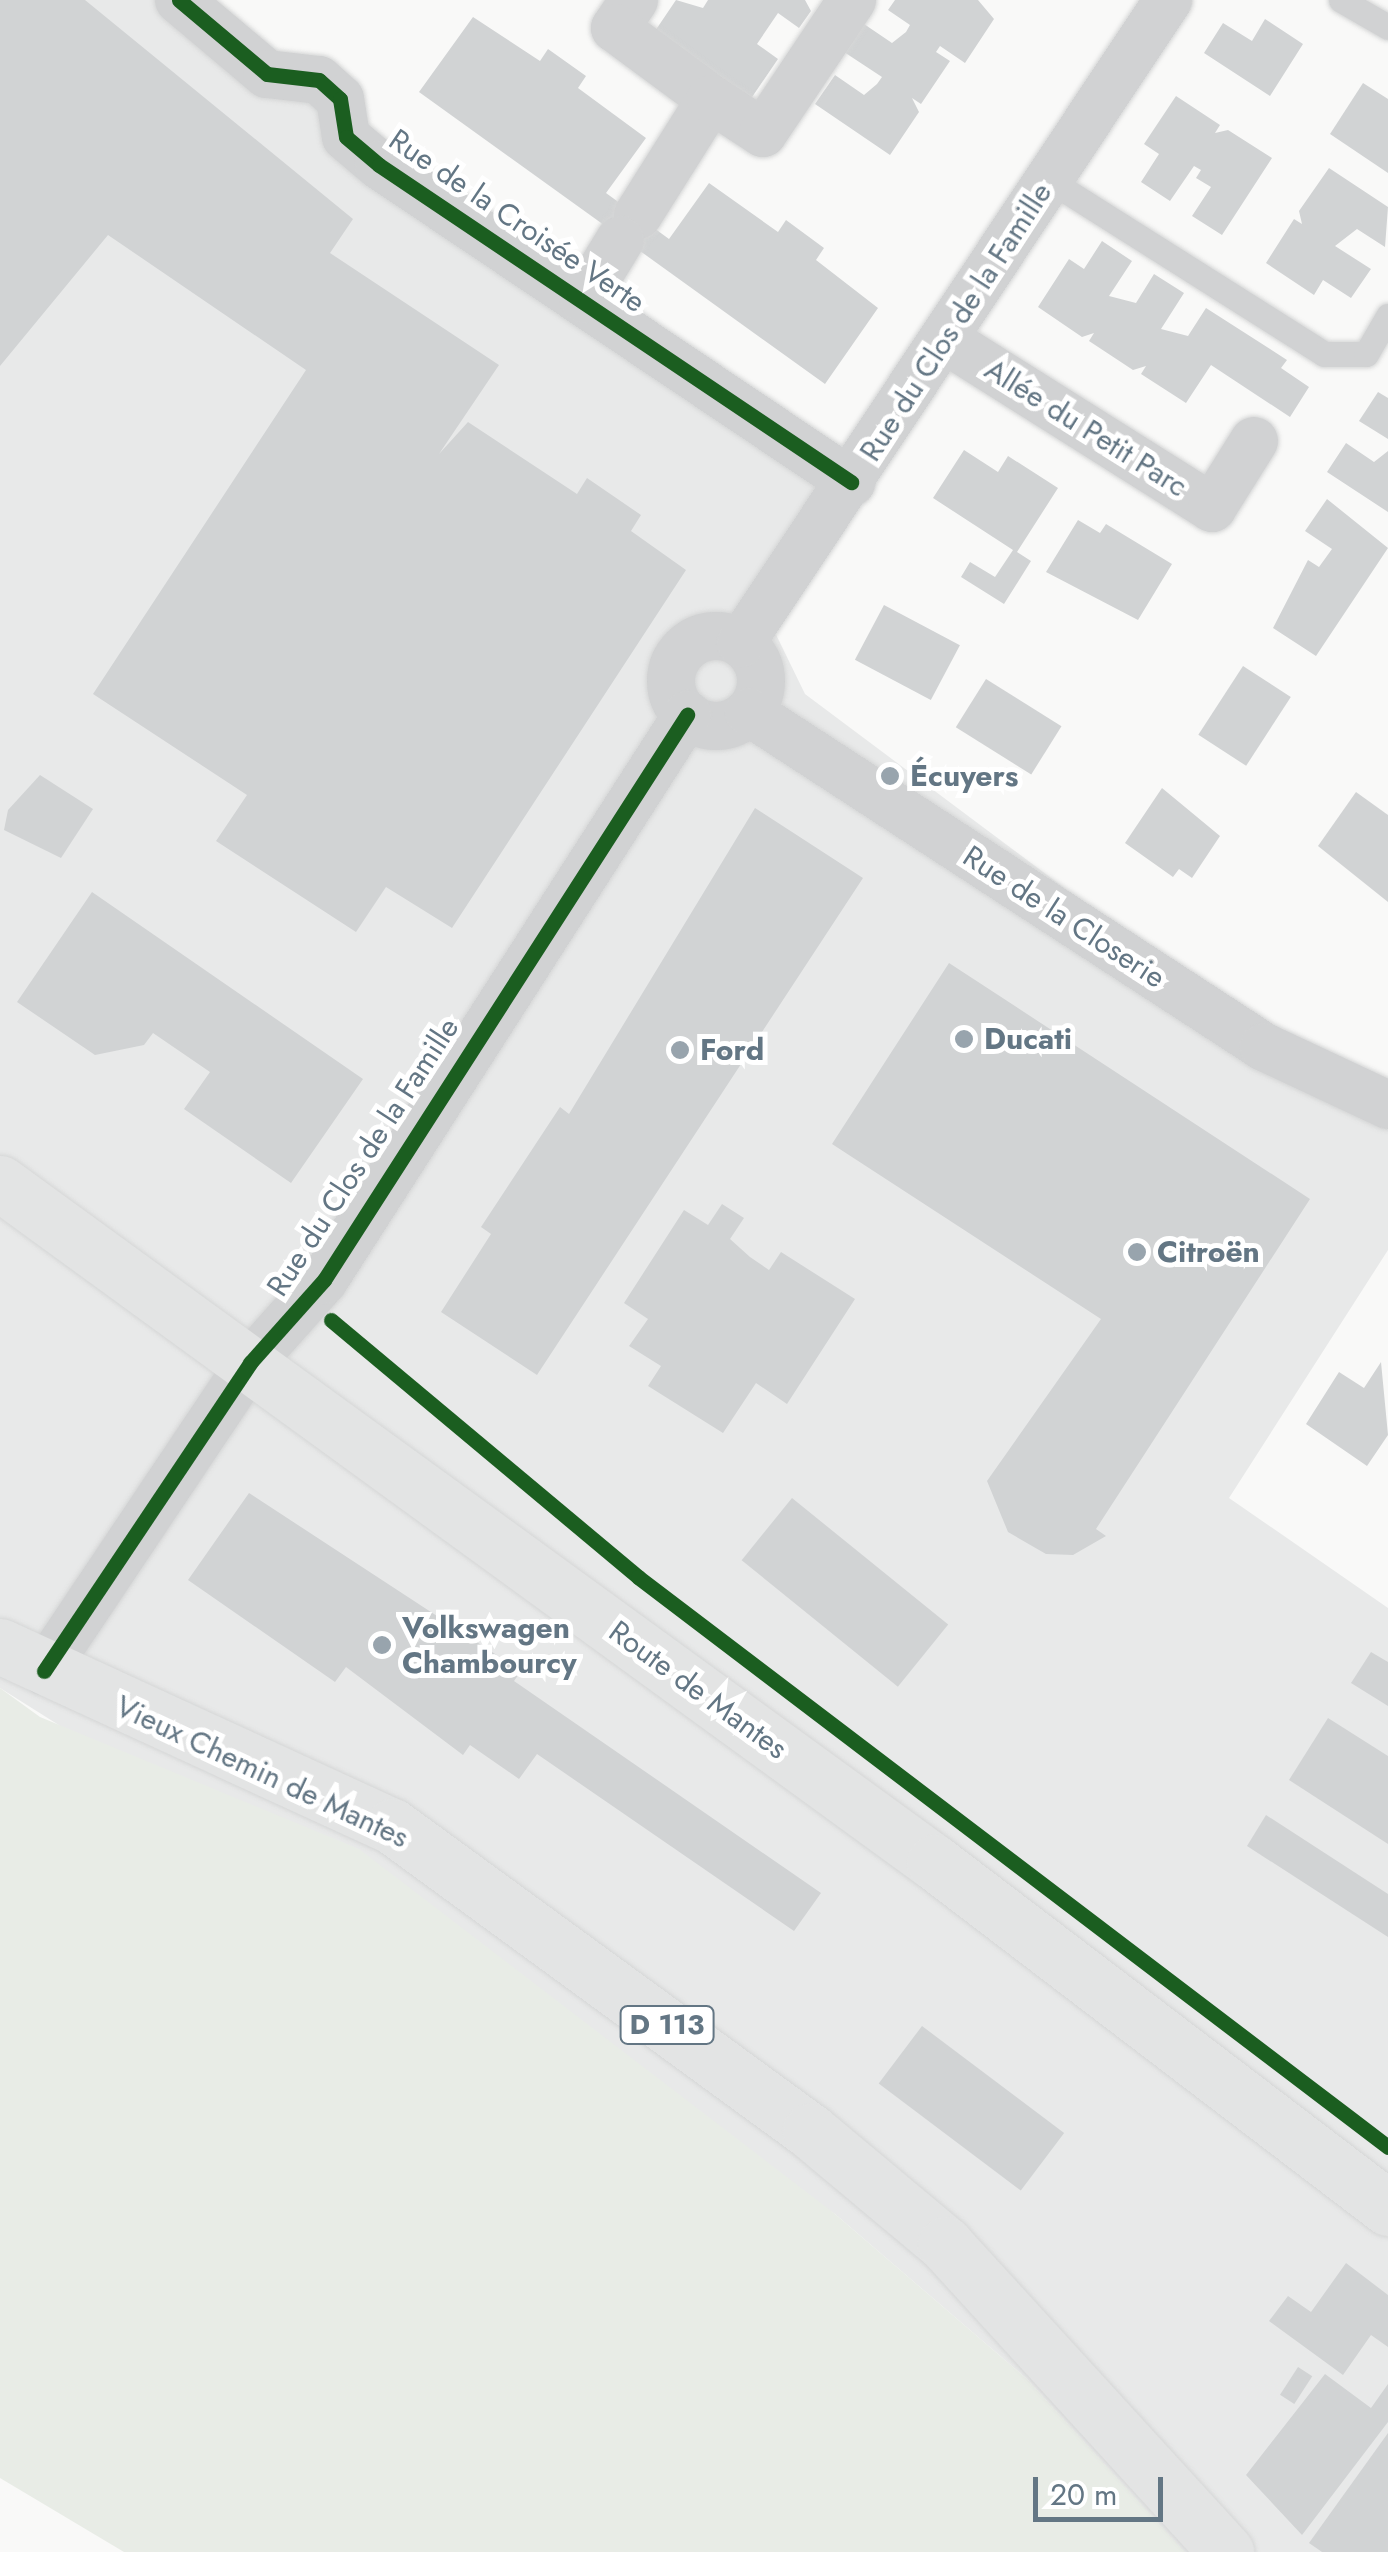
<!DOCTYPE html>
<html>
<head>
<meta charset="utf-8">
<style>
	body { margin:0 }
	#map { position:relative; width:1388px; height:2552px; overflow:hidden; background:#f9f9f8; font-family:Jost,sans-serif }
	div>[style] { position:absolute }
	.built>* { inset:0; background:#e8e9e9 }
	.green>* { inset:0; background:#e8ece6 }
	.building>* { inset:0; background:#d1d3d4; transform-origin:0 0 }
	.roads { filter:drop-shadow(0 0 2px #d5d6d6) drop-shadow(0 0 2px #d5d6d6) }
	.lane>* { height:25px; margin:-12.5px; padding:0 12.5px; transform-origin:12.5px; border-radius:12.5px; background:#d1d2d3 }
	.street>* { height:48px; margin:-24px; padding:0 24px; transform-origin:24px; border-radius:24px; background:#d1d2d3 }
	.street>.ring { margin:-24px; padding:0; box-sizing:content-box; background:none; border:48px solid #d1d2d3; border-radius:50% }
	.primary>* { height:55px; margin:-27.5px; padding:0 27.5px; transform-origin:27.5px; border-radius:27.5px; background:#e3e4e4 }
	.cycleway>* { height:15px; margin:-7.5px; padding:0 7.5px; transform-origin:7.5px; border-radius:7.5px; background:#1b5e20 }
	.dots>* { width:28px; height:28px; translate:-50% -50%; box-sizing:border-box; border:5px solid #fff; border-radius:50% }
	span { translate:-50% -50%; white-space:nowrap; text-align:center; line-height:1.15; -webkit-text-stroke:10px #fff; paint-order:stroke }
	.shield-label span { padding:2px 8px; background:#fff; border:2px solid; border-radius:8px; -webkit-text-stroke-width:0 }
	.shield-label { font-size:28px; color:#637684; font-weight:700 }
	.street-label { font-size:30px; color:#637684 }
	.poi-label { font-size:30px; color:#637684; font-weight:700 }
	.left { translate:0 -50%; text-align:left }
	.scale { position:absolute; left:1033px; top:2477px; width:130px; height:45px; box-sizing:border-box; border:5px solid #637684; border-top:0; padding-left:12px; font-size:30px; line-height:35px; white-space:nowrap; color:#637684; -webkit-text-stroke:8px #fff; paint-order:stroke }
</style>
</head>
<body>
<div id="map">
	<div class="built">
		<i style="clip-path:polygon(0 0,211px 0,379px 164px,851px 482px,766px 614px,805px 694px,1388px 1130px,1388px 1250px,1229px 1498px,1388px 1608px,1388px 2552px,1184px 2552px,1027px 2379px,835px 2214px,0 1688px)"></i>
	</div>
	<div class="green">
		<i style="clip-path:polygon(0 1688px,40px 1717px,359px 1849px,835px 2214px,1027px 2379px,1185px 2552px,124px 2552px,0 2478px)"></i>
	</div>
	<div class="building">
		<i style="clip-path:polygon(0 0,85px 0,353px 219px,330px 253px,499px 365px,439px 454px,468px 422px,577px 494px,587px 478px,641px 515px,631px 531px,686px 570px,452px 928px,386px 887px,356px 932px,216px 841px,247px 795px,93px 694px,306px 370px,108px 235px,0 366px)"></i>
		<i style="clip-path:polygon(676px 0,703px 8px,708px 0,805px 0,811px 11px,799px 28px,778px 13px,757px 44px,778px 59px,750px 100px,653px 34px)"></i>
		<i style="clip-path:polygon(895px 0,978px 0,994px 19px,965px 63px,940px 46px,936px 52px,950px 61px,921px 104px,912px 98px,919px 112px,890px 155px,815px 104px,835px 75px,864px 95px,877px 84px,882px 77px,844px 52px,864px 24px,892px 43px,906px 32px,910px 25px,888px 10px)"></i>
		<i style="clip-path:polygon(473px 17px,540px 61px,548px 49px,586px 76px,578px 88px,646px 138px,606px 193px,669px 239px,709px 183px,778px 232px,786px 220px,824px 248px,816px 260px,878px 308px,825px 384px,419px 92px)"></i>
		<i style="clip-path:polygon(1265px 19px,1303px 44px,1270px 96px,1204px 53px,1223px 23px,1252px 41px)"></i>
		<i style="clip-path:polygon(1363px 83px,1388px 99px,1388px 173px,1330px 134px)"></i>
		<i style="clip-path:polygon(1176px 96px,1220px 125px,1215px 133px,1228px 130px,1272px 158px,1222px 235px,1192px 216px,1211px 187px,1196px 178px,1201px 170px,1194px 166px,1170px 201px,1141px 182px,1159px 154px,1144px 144px)"></i>
		<i style="clip-path:polygon(1329px 168px,1388px 207px,1385px 247px,1357px 229px,1335px 246px,1371px 269px,1351px 298px,1323px 280px,1314px 295px,1266px 263px,1294px 219px,1302px 224px,1299px 211px)"></i>
		<i style="clip-path:polygon(1102px 241px,1132px 261px,1109px 296px,1136px 303px,1154px 274px,1184px 293px,1161px 329px,1188px 336px,1206px 308px,1287px 360px,1281px 368px,1309px 387px,1290px 417px,1211px 365px,1186px 403px,1141px 374px,1146px 366px,1133px 370px,1089px 341px,1094px 333px,1082px 337px,1038px 307px,1069px 259px,1084px 269px)"></i>
		<i style="clip-path:polygon(1378px 392px,1388px 398px,1388px 439px,1359px 421px)"></i>
		<i style="clip-path:polygon(1346px 443px,1374px 462px,1388px 451px,1388px 512px,1327px 472px)"></i>
		<i style="clip-path:polygon(964px 450px,998px 472px,1008px 456px,1058px 488px,1017px 552px,1031px 561px,1004px 604px,961px 577px,970px 562px,995px 577px,1013px 550px,933px 498px)"></i>
		<i style="clip-path:polygon(1327px 499px,1388px 548px,1316px 656px,1273px 628px,1308px 560px,1319px 567px,1332px 549px,1305px 531px)"></i>
		<i style="clip-path:polygon(1078px 520px,1100px 533px,1106px 524px,1172px 564px,1138px 620px,1046px 572px)"></i>
		<i style="left:884px;top:605px;width:86px;height:62px;rotate:28deg"></i>
		<i style="left:1243px;top:666px;width:57px;height:82px;rotate:33deg"></i>
		<i style="left:986px;top:679px;width:89px;height:57px;rotate:32deg"></i>
		<i style="clip-path:polygon(40px 775px,93px 809px,61px 858px,4px 830px,8px 810px)"></i>
		<i style="clip-path:polygon(1162px 788px,1220px 836px,1192px 878px,1179px 869px,1173px 877px,1125px 843px)"></i>
		<i style="clip-path:polygon(1356px 792px,1388px 815px,1388px 902px,1318px 846px)"></i>
		<i style="clip-path:polygon(755px 808px,863px 878px,537px 1375px,441px 1312px,491px 1234px,481px 1227px,560px 1107px,569px 1114px)"></i>
		<i style="clip-path:polygon(92px 892px,363px 1079px,291px 1183px,184px 1109px,210px 1072px,153px 1033px,144px 1045px,95px 1055px,17px 1002px)"></i>
		<i style="clip-path:polygon(949px 963px,1310px 1199px,1096px 1529px,1106px 1536px,1073px 1555px,1046px 1554px,1008px 1532px,987px 1481px,1101px 1319px,832px 1144px)"></i>
		<i style="clip-path:polygon(722px 1204px,744px 1218px,730px 1239px,750px 1257px,769px 1270px,781px 1252px,855px 1299px,787px 1404px,756px 1383px,723px 1433px,648px 1386px,661px 1366px,629px 1346px,648px 1319px,624px 1303px,684px 1210px,708px 1225px)"></i>
		<i style="clip-path:polygon(1381px 1362px,1388px 1435px,1367px 1466px,1306px 1424px,1339px 1372px,1364px 1388px)"></i>
		<i style="clip-path:polygon(249px 1493px,521px 1671px,514px 1681px,821px 1893px,794px 1931px,537px 1754px,519px 1779px,470px 1745px,463px 1755px,346px 1667px,335px 1682px,188px 1580px)"></i>
		<i style="left:792px;top:1498px;width:201px;height:80px;rotate:39deg"></i>
		<i style="clip-path:polygon(1371px 1652px,1388px 1662px,1388px 1706px,1351px 1683px)"></i>
		<i style="clip-path:polygon(1328px 1718px,1388px 1756px,1388px 1844px,1289px 1780px)"></i>
		<i style="clip-path:polygon(1266px 1815px,1388px 1894px,1388px 1937px,1247px 1846px)"></i>
		<i style="left:922px;top:2026px;width:178px;height:72px;rotate:37deg"></i>
		<i style="clip-path:polygon(1346px 2263px,1388px 2295px,1388px 2347px,1371px 2335px,1343px 2375px,1269px 2321px,1288px 2296px,1311px 2312px)"></i>
		<i style="left:1298px;top:2367px;width:17px;height:33px;rotate:33deg"></i>
		<i style="clip-path:polygon(1325px 2374px,1371px 2408px,1388px 2384px,1388px 2422px,1302px 2535px,1246px 2475px)"></i>
		<i style="clip-path:polygon(1388px 2433px,1388px 2552px,1322px 2552px,1309px 2543px)"></i>
	</div>
	<div class="roads">
		<div class="lane">
			<i style="left:1341px;top:0;width:54px;rotate:29.9deg"></i>
			<i style="left:1049px;top:180px;width:325px;rotate:32.3deg"></i>
			<i style="left:1324px;top:354px;width:42px"></i>
			<i style="left:1366px;top:354px;width:44px;rotate:-59.9deg"></i>
		</div>
		<div class="street">
			<i style="left:179px;top:0;width:115px;rotate:40.1deg"></i>
			<i style="left:267px;top:74px;width:52px;rotate:6.6deg"></i>
			<i style="left:319px;top:80px;width:28px;rotate:42deg"></i>
			<i style="left:340px;top:99px;width:38px;rotate:81deg"></i>
			<i style="left:346px;top:137px;width:43px;rotate:40.3deg"></i>
			<i style="left:379px;top:165px;width:569px;rotate:33.89deg"></i>
			<i style="left:634px;top:0;width:34px;rotate:124deg"></i>
			<i style="left:615px;top:28px;width:119px;rotate:36.5deg"></i>
			<i style="left:638px;top:215px;width:137px;rotate:-57.8deg"></i>
			<i style="left:711px;top:99px;width:62px;rotate:33.2deg"></i>
			<i style="left:763px;top:133px;width:160px;rotate:-56.2deg"></i>
			<i style="left:584px;top:299px;width:69px;rotate:-58.6deg"></i>
			<i style="left:944px;top:339px;width:317px;rotate:32.2deg"></i>
			<i style="left:1212px;top:508px;width:79px;rotate:-57.9deg"></i>
			<i class="ring" style="left:671px;top:636px;width:42px;height:42px"></i>
			<i style="left:741px;top:643px;width:772px;rotate:-56.41deg"></i>
			<i style="left:749px;top:712px;width:614px;rotate:33.04deg"></i>
			<i style="left:1264px;top:1047px;width:137px;rotate:25.1deg"></i>
			<i style="left:44px;top:1671px;width:371px;rotate:-56.2deg"></i>
			<i style="left:250px;top:1363px;width:111px;rotate:-48.3deg"></i>
			<i style="left:324px;top:1280px;width:672px;rotate:-57.28deg"></i>
		</div>
		<div class="primary">
			<i style="left:0;top:1183px;width:1155px;rotate:36.02deg"></i>
			<i style="left:934px;top:1862px;width:571px;rotate:37.31deg"></i>
			<i style="left:0;top:1646px;width:431px;rotate:24.7deg"></i>
			<i style="left:392px;top:1826px;width:517px;rotate:36.12deg"></i>
			<i style="left:810px;top:2131px;width:176px;rotate:39.9deg"></i>
			<i style="left:945px;top:2244px;width:417px;rotate:47.6deg"></i>
		</div>
	</div>
	<div class="cycleway">
		<i style="left:179px;top:0;width:115px;rotate:40.1deg"></i>
		<i style="left:267px;top:74px;width:52px;rotate:6.6deg"></i>
		<i style="left:319px;top:80px;width:28px;rotate:42deg"></i>
		<i style="left:340px;top:99px;width:38px;rotate:81deg"></i>
		<i style="left:346px;top:137px;width:43px;rotate:40.3deg"></i>
		<i style="left:379px;top:165px;width:569px;rotate:33.89deg"></i>
		<i style="left:331px;top:1320px;width:400px;rotate:39.9deg"></i>
		<i style="left:638px;top:1577px;width:942px;rotate:37.23deg"></i>
		<i style="left:44px;top:1671px;width:371px;rotate:-56.2deg"></i>
		<i style="left:250px;top:1363px;width:111px;rotate:-48.3deg"></i>
		<i style="left:324px;top:1280px;width:672px;rotate:-57.28deg"></i>
	</div>
	<div class="dots">
		<i style="left:890px;top:776px;background:#98a4ad"></i>
		<i style="left:964px;top:1039px;background:#98a4ad"></i>
		<i style="left:680px;top:1050px;background:#98a4ad"></i>
		<i style="left:1137px;top:1252px;background:#98a4ad"></i>
		<i style="left:382px;top:1645px;background:#98a4ad"></i>
	</div>
	<div class="shield-label">
		<span style="left:667px;top:2025px">D 113</span>
	</div>
	<div class="street-label">
		<span style="left:517px;top:221px;rotate:34deg">Rue de la Croisée Verte</span>
		<span style="left:956px;top:322px;rotate:-57deg">Rue du Clos de la Famille</span>
		<span style="left:1086px;top:428px;rotate:32deg">Allée du Petit Parc</span>
		<span style="left:1064px;top:917px;rotate:33deg">Rue de la Closerie</span>
		<span style="left:363px;top:1157px;rotate:-57deg">Rue du Clos de la Famille</span>
		<span style="left:698px;top:1690px;rotate:36deg">Route de Mantes</span>
		<span style="left:262px;top:1772px;rotate:25deg">Vieux Chemin de Mantes</span>
	</div>
	<div class="poi-label">
		<span class="left" style="left:910px;top:776px">Écuyers</span>
		<span class="left" style="left:984px;top:1039px">Ducati</span>
		<span class="left" style="left:700px;top:1050px">Ford</span>
		<span class="left" style="left:1157px;top:1252px">Citroën</span>
		<span class="left" style="left:402px;top:1645px">Volkswagen<br>Chambourcy</span>
	</div>
	<div class="scale">20 m</div>
</div>
</body>
</html>
